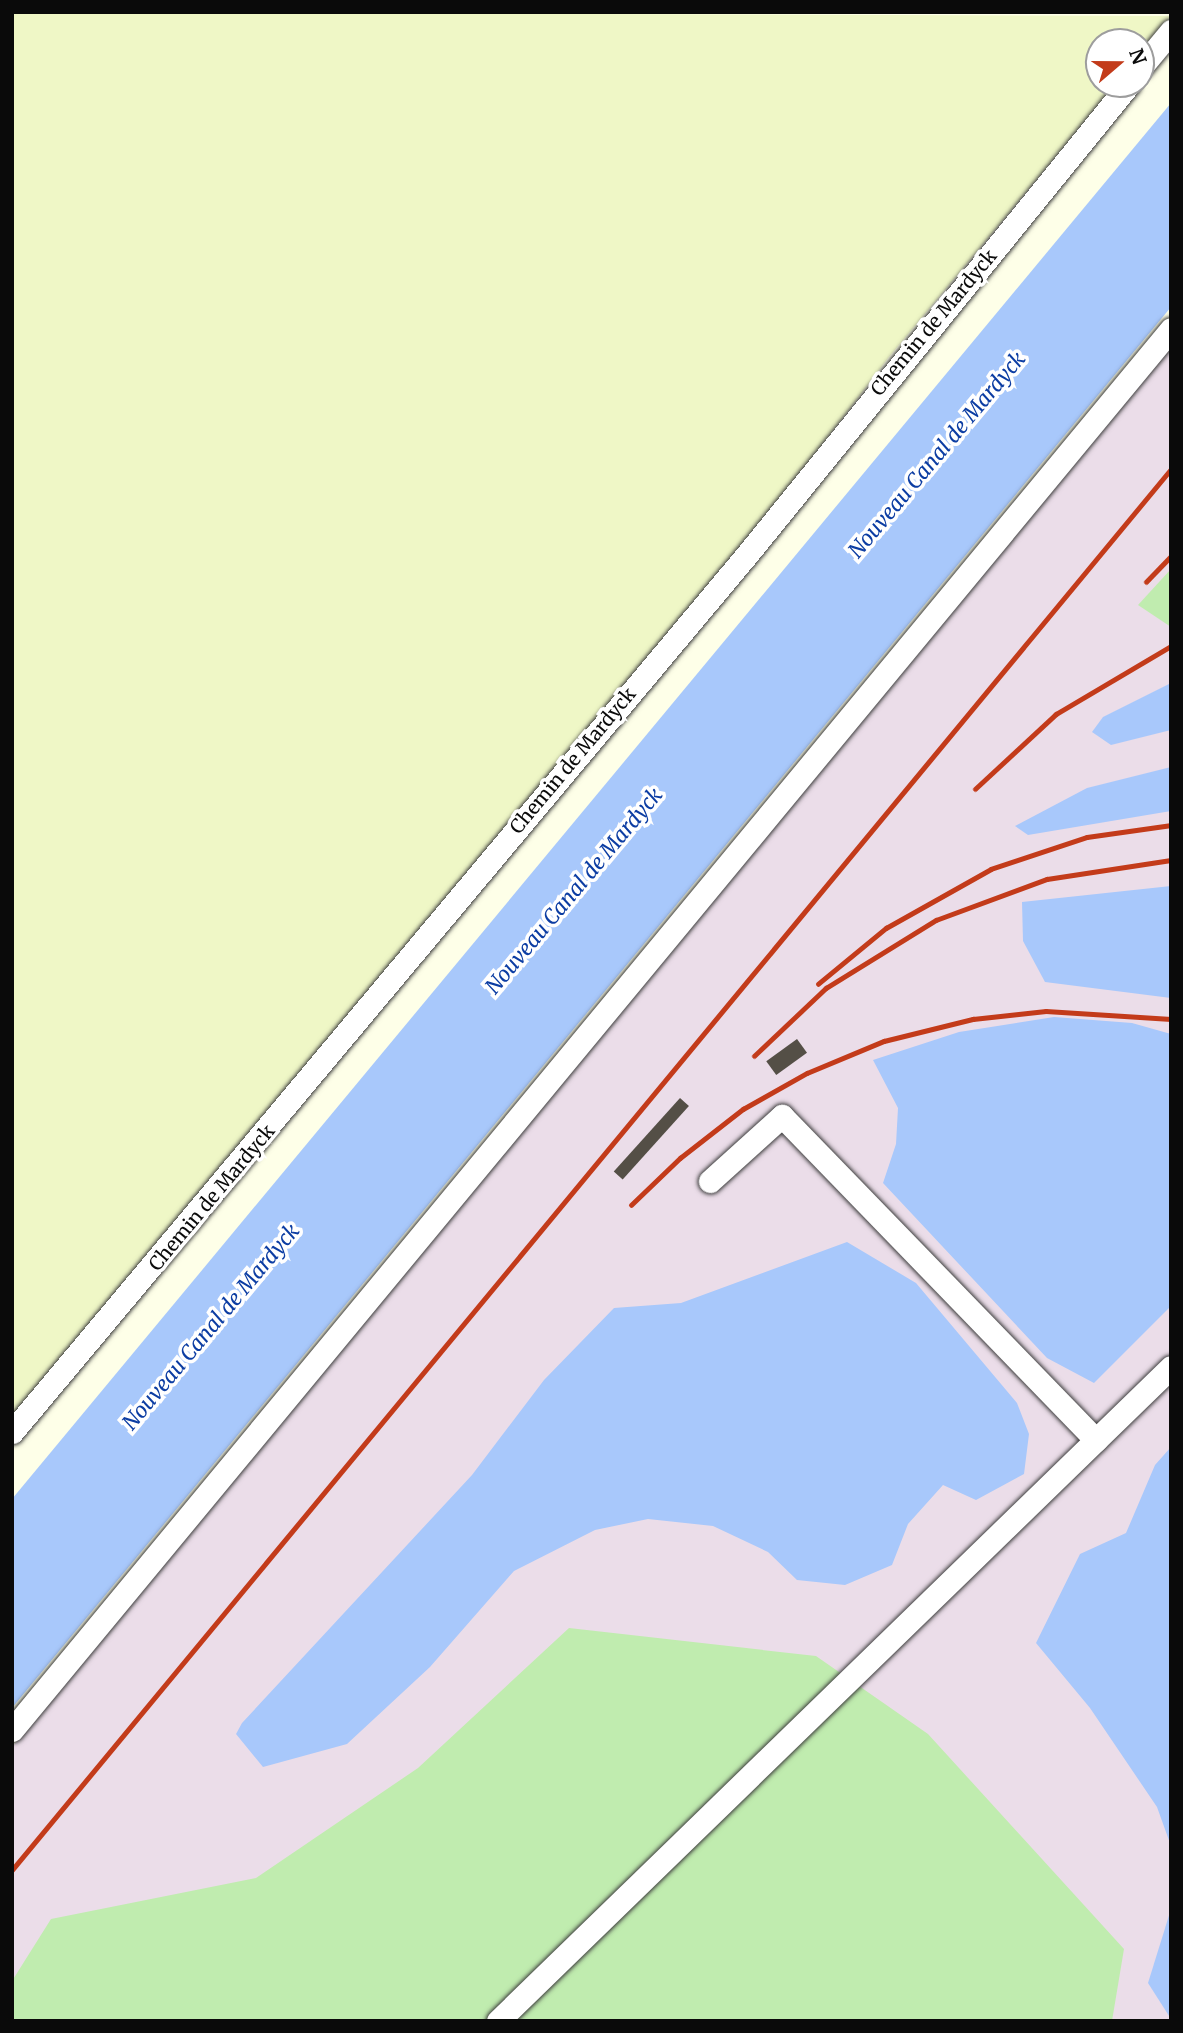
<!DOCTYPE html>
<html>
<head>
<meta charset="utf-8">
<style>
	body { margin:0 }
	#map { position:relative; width:1183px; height:2033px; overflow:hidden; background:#feffe8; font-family:Merriweather,serif }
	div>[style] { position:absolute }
	.industrial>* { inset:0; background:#ebdde9 }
	.farmland>* { inset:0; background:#eff7c6 }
	.green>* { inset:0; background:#c0ecaf }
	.water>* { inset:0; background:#a8c8fb }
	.building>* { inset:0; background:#544f46; transform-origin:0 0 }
	.roads { filter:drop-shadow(0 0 2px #3d3d3d) drop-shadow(0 0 2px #3d3d3d) }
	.minor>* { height:23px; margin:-11.5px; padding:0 11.5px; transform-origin:11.5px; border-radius:11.5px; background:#fff }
	.rail>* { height:4.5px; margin:-2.25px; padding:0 2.25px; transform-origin:2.25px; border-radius:2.25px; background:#c33b1a }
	span { translate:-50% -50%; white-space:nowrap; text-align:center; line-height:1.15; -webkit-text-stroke:7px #fff; paint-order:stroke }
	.street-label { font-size:19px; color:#0a0a0a }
	.water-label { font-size:21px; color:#0c3da3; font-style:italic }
	.frame { position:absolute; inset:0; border:14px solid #0a0a0a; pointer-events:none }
	.north { position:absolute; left:1085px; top:28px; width:70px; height:70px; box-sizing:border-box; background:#fff; border:2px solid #9d9d9d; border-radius:50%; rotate:70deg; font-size:19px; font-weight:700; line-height:28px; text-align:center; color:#0a0a0a }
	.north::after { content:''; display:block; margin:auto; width:24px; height:32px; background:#c33b1a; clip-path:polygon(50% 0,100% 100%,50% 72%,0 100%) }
</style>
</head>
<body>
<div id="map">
	<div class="industrial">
		<i style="clip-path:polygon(1171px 345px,1171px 2021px,12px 2021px,12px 1747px)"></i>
	</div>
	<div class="farmland">
		<i style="clip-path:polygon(12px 12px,1171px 16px,1141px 51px,1141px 42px,1099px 42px,1099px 84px,1116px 84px,889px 357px,730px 565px,12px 1417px)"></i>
	</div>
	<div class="green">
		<i style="clip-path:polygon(1171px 569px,1171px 627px,1138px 605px)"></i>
		<i style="clip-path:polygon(569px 1628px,816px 1656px,928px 1734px,1124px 1949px,1112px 2021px,12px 2021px,12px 1981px,51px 1919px,256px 1878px,418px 1768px)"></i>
	</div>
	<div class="water">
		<i style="clip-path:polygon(1171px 103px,1171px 307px,12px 1708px,12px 1499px)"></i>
		<i style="clip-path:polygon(1171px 683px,1171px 730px,1111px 745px,1092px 732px,1103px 717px)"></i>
		<i style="clip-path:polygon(1171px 767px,1171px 811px,1028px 835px,1015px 826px,1087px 788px)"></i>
		<i style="clip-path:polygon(1171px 886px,1171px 998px,1045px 982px,1023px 941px,1022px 902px)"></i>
		<i style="clip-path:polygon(1054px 1017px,1132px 1023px,1171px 1034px,1171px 1306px,1094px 1383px,1047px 1358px,883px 1183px,896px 1144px,898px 1108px,873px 1060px,959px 1032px)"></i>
		<i style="clip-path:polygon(847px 1242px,916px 1283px,1017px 1403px,1029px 1434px,1024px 1474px,976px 1500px,943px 1485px,908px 1524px,892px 1565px,845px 1585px,797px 1580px,768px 1552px,713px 1526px,648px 1519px,595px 1530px,514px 1571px,430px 1667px,347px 1744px,263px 1767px,236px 1734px,242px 1723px,472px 1475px,544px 1380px,614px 1308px,681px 1303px)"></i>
		<i style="clip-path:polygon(1171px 1447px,1171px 1846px,1157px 1807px,1090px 1708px,1036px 1643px,1080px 1554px,1126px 1533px,1155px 1465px)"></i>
		<i style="clip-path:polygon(1171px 1909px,1171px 2019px,1148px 1983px)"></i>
	</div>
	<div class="building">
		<i style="left:797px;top:1039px;width:17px;height:38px;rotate:54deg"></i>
		<i style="left:680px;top:1098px;width:12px;height:99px;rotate:42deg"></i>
	</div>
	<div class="roads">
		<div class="minor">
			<i style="left:1141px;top:67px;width:47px;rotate:-50.2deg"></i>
			<i style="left:710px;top:1181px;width:97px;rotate:-42.1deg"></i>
			<i style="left:782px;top:1116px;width:451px;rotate:45.9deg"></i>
			<i style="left:12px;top:1432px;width:1141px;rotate:-50.05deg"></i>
			<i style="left:745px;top:557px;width:609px;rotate:-50.93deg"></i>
			<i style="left:12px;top:1730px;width:1818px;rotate:-50.4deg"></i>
			<i style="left:498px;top:2021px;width:938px;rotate:-44.18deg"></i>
		</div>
	</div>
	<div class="rail">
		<i style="left:1146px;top:582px;width:36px;rotate:-46deg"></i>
		<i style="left:975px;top:789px;width:110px;rotate:-42.8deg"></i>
		<i style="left:1056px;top:714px;width:134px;rotate:-30.6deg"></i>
		<i style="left:818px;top:984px;width:88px;rotate:-39.5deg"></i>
		<i style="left:886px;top:928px;width:120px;rotate:-29.3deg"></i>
		<i style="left:991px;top:869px;width:101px;rotate:-18.4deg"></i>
		<i style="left:1087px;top:837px;width:85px;rotate:-8.1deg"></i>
		<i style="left:754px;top:1056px;width:99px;rotate:-43.4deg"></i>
		<i style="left:826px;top:988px;width:129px;rotate:-31.7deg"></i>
		<i style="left:936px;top:920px;width:118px;rotate:-20.3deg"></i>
		<i style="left:1047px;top:879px;width:125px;rotate:-8.7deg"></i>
		<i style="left:631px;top:1205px;width:68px;rotate:-43.8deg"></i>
		<i style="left:680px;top:1158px;width:80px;rotate:-37.9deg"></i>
		<i style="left:743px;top:1109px;width:73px;rotate:-29.4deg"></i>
		<i style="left:807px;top:1073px;width:83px;rotate:-22.6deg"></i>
		<i style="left:884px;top:1041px;width:92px;rotate:-13.9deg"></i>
		<i style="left:973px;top:1019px;width:73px;rotate:-6.3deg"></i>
		<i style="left:1046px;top:1011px;width:125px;rotate:3.7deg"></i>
		<i style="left:12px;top:1870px;width:1818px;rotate:-50.4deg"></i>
	</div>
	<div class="street-label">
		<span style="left:934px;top:323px;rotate:-50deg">Chemin de Mardyck</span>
		<span style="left:573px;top:761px;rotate:-50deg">Chemin de Mardyck</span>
		<span style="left:212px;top:1198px;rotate:-50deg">Chemin de Mardyck</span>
	</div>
	<div class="water-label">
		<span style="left:937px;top:455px;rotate:-50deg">Nouveau Canal de Mardyck</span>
		<span style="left:574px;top:891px;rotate:-50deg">Nouveau Canal de Mardyck</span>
		<span style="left:211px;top:1327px;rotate:-50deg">Nouveau Canal de Mardyck</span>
	</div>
	<div class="frame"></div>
	<div class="north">N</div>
</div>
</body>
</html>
